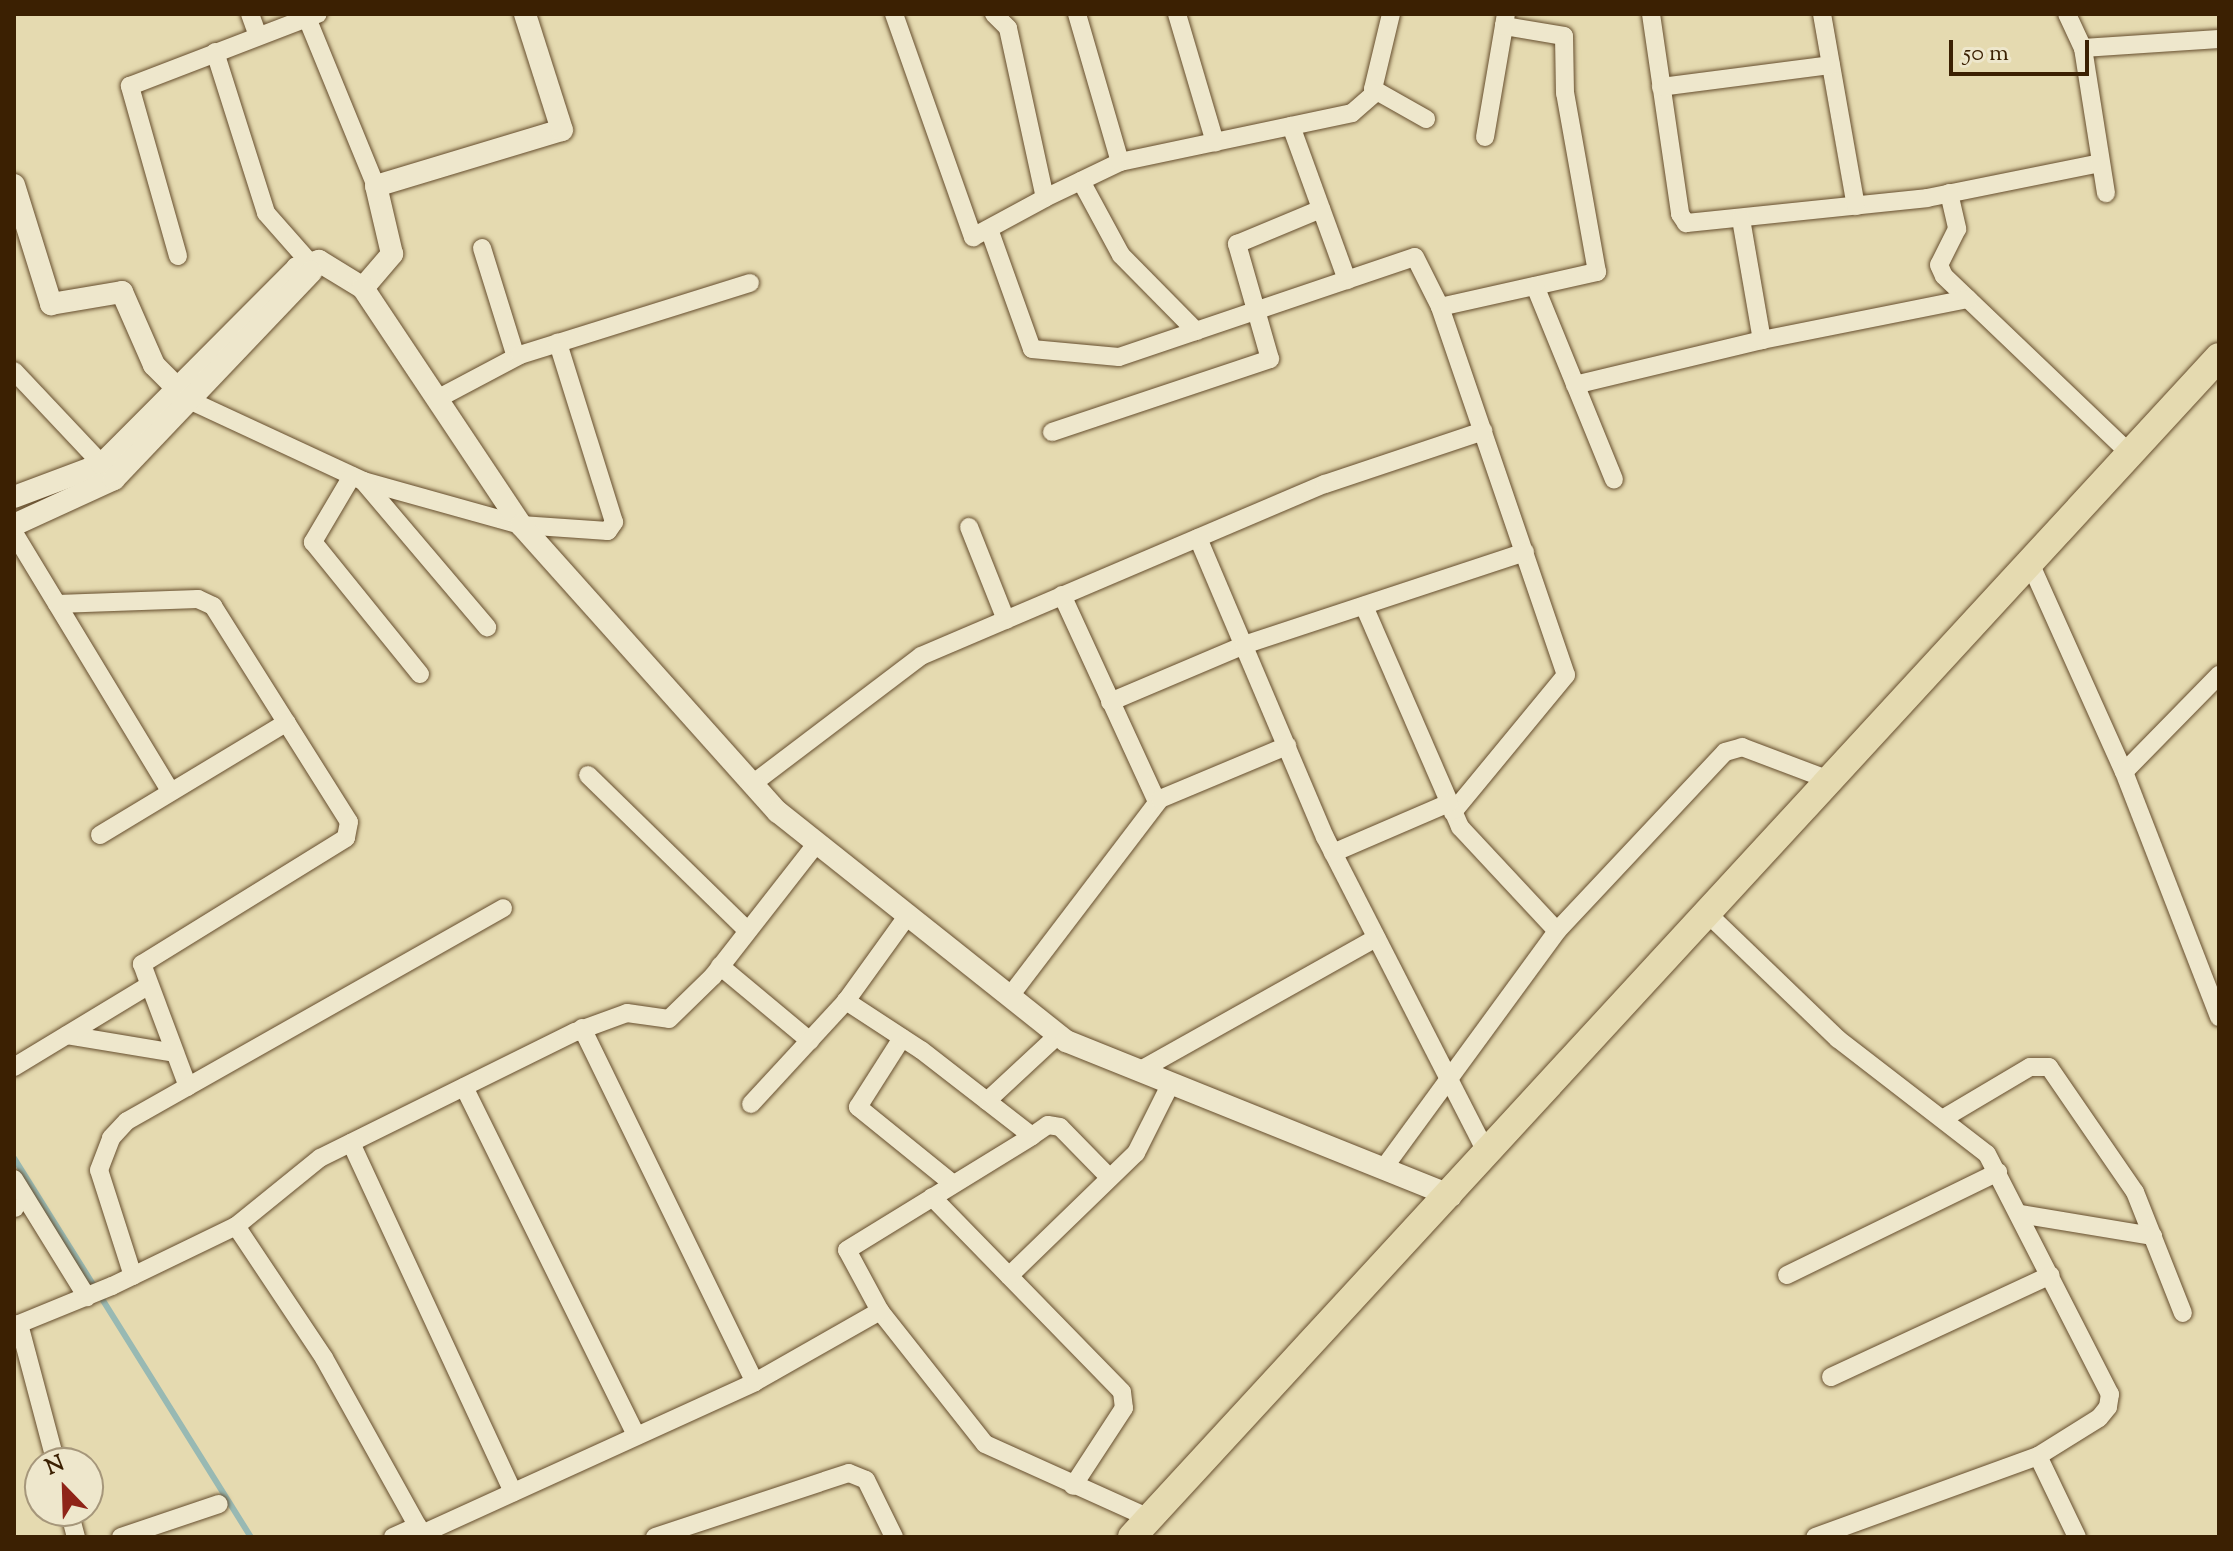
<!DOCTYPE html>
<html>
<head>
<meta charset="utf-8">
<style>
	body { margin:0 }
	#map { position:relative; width:2233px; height:1551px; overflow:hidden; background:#e5dab0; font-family:"Sorts Mill Goudy",serif }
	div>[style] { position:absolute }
	.stream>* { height:6px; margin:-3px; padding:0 3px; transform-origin:3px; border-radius:3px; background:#98b9b3 }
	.roads { filter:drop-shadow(0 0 2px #664e2e) drop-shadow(0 0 2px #664e2e) }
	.minor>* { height:18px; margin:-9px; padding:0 9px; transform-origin:9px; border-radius:9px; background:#eee7cc }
	.tertiary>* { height:22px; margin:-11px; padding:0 11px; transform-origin:11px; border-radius:11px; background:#eee7cc }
	.trunk>* { height:28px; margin:-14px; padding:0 14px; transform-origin:14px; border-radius:14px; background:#e5dab0 }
	span { translate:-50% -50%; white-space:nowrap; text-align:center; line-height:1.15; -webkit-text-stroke:6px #eee7cc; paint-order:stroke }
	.frame { position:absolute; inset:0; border:16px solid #3b2002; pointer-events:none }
	.north { position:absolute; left:24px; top:1447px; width:80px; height:80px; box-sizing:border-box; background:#eee7cc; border:2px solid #a6977b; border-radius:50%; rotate:337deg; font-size:22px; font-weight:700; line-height:32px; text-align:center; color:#3b2002 }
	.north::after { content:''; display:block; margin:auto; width:28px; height:36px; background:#8f2418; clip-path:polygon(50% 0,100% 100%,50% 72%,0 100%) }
	.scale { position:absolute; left:1949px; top:40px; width:140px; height:36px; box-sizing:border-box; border:4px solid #3b2002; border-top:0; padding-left:10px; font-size:24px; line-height:28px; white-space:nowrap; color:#3b2002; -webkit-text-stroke:6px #eee7cc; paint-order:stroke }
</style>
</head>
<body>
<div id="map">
	<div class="stream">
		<i style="left:14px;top:1158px;width:447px;rotate:58deg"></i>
	</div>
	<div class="roads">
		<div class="minor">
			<i style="left:250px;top:14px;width:23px;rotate:70deg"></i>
			<i style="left:894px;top:14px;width:237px;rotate:70.5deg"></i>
			<i style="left:973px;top:237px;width:82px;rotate:-28.4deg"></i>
			<i style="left:1045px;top:198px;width:174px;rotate:-102.3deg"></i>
			<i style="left:1008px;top:28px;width:20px;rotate:-135deg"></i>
			<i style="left:1077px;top:14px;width:154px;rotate:73.8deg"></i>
			<i style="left:1177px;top:14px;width:134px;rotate:73.5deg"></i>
			<i style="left:1391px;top:14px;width:77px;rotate:103.5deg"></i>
			<i style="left:1373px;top:89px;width:61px;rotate:29.5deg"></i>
			<i style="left:1651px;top:14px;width:202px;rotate:81.7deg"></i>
			<i style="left:1680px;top:214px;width:11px;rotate:56deg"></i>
			<i style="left:1686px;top:223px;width:242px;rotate:-5.9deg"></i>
			<i style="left:1927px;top:198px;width:177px;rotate:-11.4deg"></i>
			<i style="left:1822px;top:14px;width:195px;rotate:80deg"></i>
			<i style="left:2067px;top:14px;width:38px;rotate:65deg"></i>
			<i style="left:2083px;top:48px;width:136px;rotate:-3.8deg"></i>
			<i style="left:307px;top:18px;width:182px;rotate:67.7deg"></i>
			<i style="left:2083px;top:48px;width:147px;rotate:81deg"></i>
			<i style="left:215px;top:52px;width:169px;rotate:72.4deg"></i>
			<i style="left:266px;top:213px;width:68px;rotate:48.6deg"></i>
			<i style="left:1661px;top:87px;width:171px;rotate:-7.4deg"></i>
			<i style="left:1291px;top:126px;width:164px;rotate:70deg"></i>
			<i style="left:1485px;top:137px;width:113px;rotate:-80.3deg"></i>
			<i style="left:1081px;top:181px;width:84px;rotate:61.6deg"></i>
			<i style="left:1121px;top:255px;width:107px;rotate:45.4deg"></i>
			<i style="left:1949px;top:193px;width:37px;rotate:77deg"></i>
			<i style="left:1957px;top:229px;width:40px;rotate:116.6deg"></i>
			<i style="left:1939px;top:265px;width:12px;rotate:66deg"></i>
			<i style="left:1944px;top:276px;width:257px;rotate:43.7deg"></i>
			<i style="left:1045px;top:198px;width:83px;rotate:-25.6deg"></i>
			<i style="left:1120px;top:162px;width:237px;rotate:-11.9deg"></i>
			<i style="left:1352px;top:113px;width:30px;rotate:-41deg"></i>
			<i style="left:1741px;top:219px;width:123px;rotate:80.2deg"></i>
			<i style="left:989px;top:229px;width:127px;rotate:70.3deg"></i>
			<i style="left:1032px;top:349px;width:87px;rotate:5.3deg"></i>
			<i style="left:1119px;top:357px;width:312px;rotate:-18.7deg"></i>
			<i style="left:1415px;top:257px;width:56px;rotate:63.4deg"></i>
			<i style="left:1440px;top:307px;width:161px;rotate:-12.6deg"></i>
			<i style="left:1597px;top:272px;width:182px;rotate:-100.1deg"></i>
			<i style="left:1565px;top:93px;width:57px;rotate:-91deg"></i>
			<i style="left:1564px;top:36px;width:61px;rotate:-170.5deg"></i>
			<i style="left:1504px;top:26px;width:12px;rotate:-81deg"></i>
			<i style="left:482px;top:248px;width:114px;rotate:72.7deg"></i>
			<i style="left:178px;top:256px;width:177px;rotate:-105.8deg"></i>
			<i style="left:130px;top:86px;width:201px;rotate:-21deg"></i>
			<i style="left:1535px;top:286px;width:209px;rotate:67.8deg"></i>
			<i style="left:1440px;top:307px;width:389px;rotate:71.1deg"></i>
			<i style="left:1566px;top:675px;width:178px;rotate:129.5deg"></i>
			<i style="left:14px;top:371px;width:140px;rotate:46.7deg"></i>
			<i style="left:1575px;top:385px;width:192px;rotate:-13.5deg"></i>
			<i style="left:1762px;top:340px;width:210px;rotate:-11.3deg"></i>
			<i style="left:437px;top:399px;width:94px;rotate:-27.9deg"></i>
			<i style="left:520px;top:355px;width:241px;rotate:-17.4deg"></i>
			<i style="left:191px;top:401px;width:190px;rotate:24.9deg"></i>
			<i style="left:363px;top:481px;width:164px;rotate:15.6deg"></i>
			<i style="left:521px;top:525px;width:87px;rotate:3.9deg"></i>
			<i style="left:608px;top:531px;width:11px;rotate:-56deg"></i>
			<i style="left:614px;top:522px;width:188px;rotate:-107.4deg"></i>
			<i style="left:1052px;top:432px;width:230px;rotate:-18.5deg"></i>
			<i style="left:1270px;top:359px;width:120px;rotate:-106deg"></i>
			<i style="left:1237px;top:244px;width:91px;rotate:-22.6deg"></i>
			<i style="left:352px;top:476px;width:77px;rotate:120.6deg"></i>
			<i style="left:313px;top:542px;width:170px;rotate:51deg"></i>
			<i style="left:363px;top:481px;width:192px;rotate:49.7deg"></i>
			<i style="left:969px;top:527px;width:100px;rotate:68.3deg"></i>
			<i style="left:14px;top:533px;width:301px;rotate:58.8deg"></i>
			<i style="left:1198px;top:538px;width:325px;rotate:67deg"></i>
			<i style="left:1325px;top:837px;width:358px;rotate:62.9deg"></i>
			<i style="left:2030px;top:563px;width:229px;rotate:65.8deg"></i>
			<i style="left:2124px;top:772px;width:136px;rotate:-45.6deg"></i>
			<i style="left:1062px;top:595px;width:228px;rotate:65.3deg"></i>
			<i style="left:57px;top:604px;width:141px;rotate:-2deg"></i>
			<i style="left:198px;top:599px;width:17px;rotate:25deg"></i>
			<i style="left:213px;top:606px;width:255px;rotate:57.8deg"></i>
			<i style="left:349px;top:822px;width:16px;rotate:101deg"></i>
			<i style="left:346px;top:838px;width:240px;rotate:148.3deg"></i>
			<i style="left:142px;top:964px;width:131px;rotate:69.5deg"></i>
			<i style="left:1364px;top:606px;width:241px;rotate:66.5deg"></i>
			<i style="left:1460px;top:827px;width:142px;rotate:47deg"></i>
			<i style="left:1110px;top:702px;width:146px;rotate:-23deg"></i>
			<i style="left:1244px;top:645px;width:296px;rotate:-18.3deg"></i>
			<i style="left:2124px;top:772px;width:263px;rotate:68.8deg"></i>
			<i style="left:588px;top:775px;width:223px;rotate:44.3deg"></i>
			<i style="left:755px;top:782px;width:208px;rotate:-37.2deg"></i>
			<i style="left:921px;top:656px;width:439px;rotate:-23.1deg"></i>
			<i style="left:1325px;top:484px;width:167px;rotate:-18.5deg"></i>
			<i style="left:100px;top:835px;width:218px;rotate:-31.1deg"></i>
			<i style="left:1333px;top:853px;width:126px;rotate:-23.3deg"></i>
			<i style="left:1709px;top:915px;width:179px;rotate:43.9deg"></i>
			<i style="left:1838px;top:1039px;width:188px;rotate:37.7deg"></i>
			<i style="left:1987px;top:1154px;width:270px;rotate:62.9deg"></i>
			<i style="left:2110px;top:1394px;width:13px;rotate:99deg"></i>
			<i style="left:2108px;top:1407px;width:14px;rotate:129deg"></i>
			<i style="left:2099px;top:1418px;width:72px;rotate:148.1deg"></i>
			<i style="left:2038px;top:1456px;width:237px;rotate:160deg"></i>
			<i style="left:720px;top:966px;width:117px;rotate:39.8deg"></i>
			<i style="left:1010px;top:996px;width:248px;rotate:-52.7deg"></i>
			<i style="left:1160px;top:799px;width:138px;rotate:-22.7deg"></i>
			<i style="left:582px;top:1028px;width:394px;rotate:64deg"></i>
			<i style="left:67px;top:1035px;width:109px;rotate:9.5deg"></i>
			<i style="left:902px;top:1038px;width:82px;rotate:122.5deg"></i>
			<i style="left:858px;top:1107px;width:122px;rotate:39deg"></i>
			<i style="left:14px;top:1067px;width:157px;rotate:-31.2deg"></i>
			<i style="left:1139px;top:1071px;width:272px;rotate:-29.3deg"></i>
			<i style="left:464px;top:1087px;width:388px;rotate:63.7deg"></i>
			<i style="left:987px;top:1101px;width:97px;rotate:-42.9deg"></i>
			<i style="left:751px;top:1104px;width:140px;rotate:-47.3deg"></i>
			<i style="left:1944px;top:1118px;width:100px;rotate:-30.7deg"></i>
			<i style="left:2030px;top:1067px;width:19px"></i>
			<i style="left:2049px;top:1067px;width:152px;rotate:55.5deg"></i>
			<i style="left:2135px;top:1192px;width:130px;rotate:68.4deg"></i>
			<i style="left:1032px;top:1136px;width:19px;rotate:-35deg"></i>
			<i style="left:1048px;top:1125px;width:12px;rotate:9deg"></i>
			<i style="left:1060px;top:1127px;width:71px;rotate:45.6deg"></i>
			<i style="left:351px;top:1143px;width:385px;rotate:65.1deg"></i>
			<i style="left:1383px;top:1169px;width:295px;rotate:-53.8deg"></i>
			<i style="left:1557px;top:931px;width:245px;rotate:-46.8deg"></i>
			<i style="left:1725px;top:752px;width:18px;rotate:-16deg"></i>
			<i style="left:1742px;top:747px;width:96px;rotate:20.7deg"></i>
			<i style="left:14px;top:1179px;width:139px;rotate:58.3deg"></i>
			<i style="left:932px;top:1197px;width:272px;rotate:45.7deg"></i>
			<i style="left:1122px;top:1392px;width:16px;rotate:83deg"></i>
			<i style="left:1124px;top:1408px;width:93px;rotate:123.2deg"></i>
			<i style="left:14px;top:1208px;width:1px"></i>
			<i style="left:2020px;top:1214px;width:135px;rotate:9.4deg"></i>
			<i style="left:236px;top:1226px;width:108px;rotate:-39deg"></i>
			<i style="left:320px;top:1158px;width:284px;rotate:-26.3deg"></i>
			<i style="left:575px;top:1032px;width:55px;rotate:-20.1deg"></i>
			<i style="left:627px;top:1013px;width:42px;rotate:8.1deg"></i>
			<i style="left:669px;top:1019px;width:62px;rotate:-44.3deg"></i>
			<i style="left:713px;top:976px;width:169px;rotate:-52deg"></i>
			<i style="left:1787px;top:1275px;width:235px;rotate:-26deg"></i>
			<i style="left:133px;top:1276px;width:111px;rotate:-107.8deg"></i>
			<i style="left:99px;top:1170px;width:34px;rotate:-69deg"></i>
			<i style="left:111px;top:1138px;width:23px;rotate:-47deg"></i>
			<i style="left:127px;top:1121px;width:432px;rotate:-29.5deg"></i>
			<i style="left:1009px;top:1276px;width:177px;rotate:-44.1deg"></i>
			<i style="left:1136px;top:1153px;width:78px;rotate:-63.4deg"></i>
			<i style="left:880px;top:1311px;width:169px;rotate:51.7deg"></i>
			<i style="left:985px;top:1444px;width:180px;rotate:24.3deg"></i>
			<i style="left:19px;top:1324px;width:144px;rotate:75.1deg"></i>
			<i style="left:14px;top:1326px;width:106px;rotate:-22.2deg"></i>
			<i style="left:112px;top:1286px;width:138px;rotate:-25.8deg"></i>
			<i style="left:236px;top:1226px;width:159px;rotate:56.3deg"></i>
			<i style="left:324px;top:1358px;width:201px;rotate:60.9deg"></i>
			<i style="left:422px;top:1534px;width:366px;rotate:-24.5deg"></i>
			<i style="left:755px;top:1382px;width:144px;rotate:-29.6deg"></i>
			<i style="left:880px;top:1311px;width:69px;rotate:-118.4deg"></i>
			<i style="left:847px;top:1250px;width:217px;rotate:-31.6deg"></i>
			<i style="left:1032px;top:1136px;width:140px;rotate:-142.2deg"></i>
			<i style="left:921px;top:1050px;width:90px;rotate:-146.8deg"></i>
			<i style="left:846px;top:1001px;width:106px;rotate:-54.2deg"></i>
			<i style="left:1831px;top:1377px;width:242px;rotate:-24.9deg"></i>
			<i style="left:2038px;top:1456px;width:90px;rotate:64.3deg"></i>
			<i style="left:69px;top:1511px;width:27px;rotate:75deg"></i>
			<i style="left:121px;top:1537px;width:103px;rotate:-18.6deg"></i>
			<i style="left:393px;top:1537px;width:27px;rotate:-24deg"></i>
			<i style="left:655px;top:1537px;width:204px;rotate:-18.3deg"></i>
			<i style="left:849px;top:1473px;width:18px;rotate:22deg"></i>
			<i style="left:866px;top:1480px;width:64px;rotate:63.8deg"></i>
		</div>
		<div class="tertiary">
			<i style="left:14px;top:185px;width:125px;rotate:72.7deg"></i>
			<i style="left:51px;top:304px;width:72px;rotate:-9.6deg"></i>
			<i style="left:122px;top:292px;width:80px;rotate:66.3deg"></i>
			<i style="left:154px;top:365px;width:42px;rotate:45deg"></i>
			<i style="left:363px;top:288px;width:45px;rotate:-49.5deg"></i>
			<i style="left:392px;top:254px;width:70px;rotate:-103.2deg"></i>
			<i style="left:376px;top:186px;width:194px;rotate:-16.8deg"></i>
			<i style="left:562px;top:130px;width:122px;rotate:-107.7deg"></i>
			<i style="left:14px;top:497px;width:94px;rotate:-20.6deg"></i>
			<i style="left:102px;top:464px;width:276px;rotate:-45.1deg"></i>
			<i style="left:297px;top:268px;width:23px;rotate:-18deg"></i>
			<i style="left:319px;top:261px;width:52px;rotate:31.5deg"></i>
			<i style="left:363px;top:288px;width:285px;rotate:56.3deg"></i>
			<i style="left:521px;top:525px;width:385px;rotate:48.2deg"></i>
			<i style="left:778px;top:812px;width:368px;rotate:38.5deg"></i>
			<i style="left:1066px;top:1041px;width:415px;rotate:21.9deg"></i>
			<i style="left:14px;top:525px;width:110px;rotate:-24.7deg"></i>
			<i style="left:114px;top:479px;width:286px;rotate:-46.4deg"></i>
		</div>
		<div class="trunk">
			<i style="left:1132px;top:1537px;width:1604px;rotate:-47.35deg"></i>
		</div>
	</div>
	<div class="frame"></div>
	<div class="north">N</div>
	<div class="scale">50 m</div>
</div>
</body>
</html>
